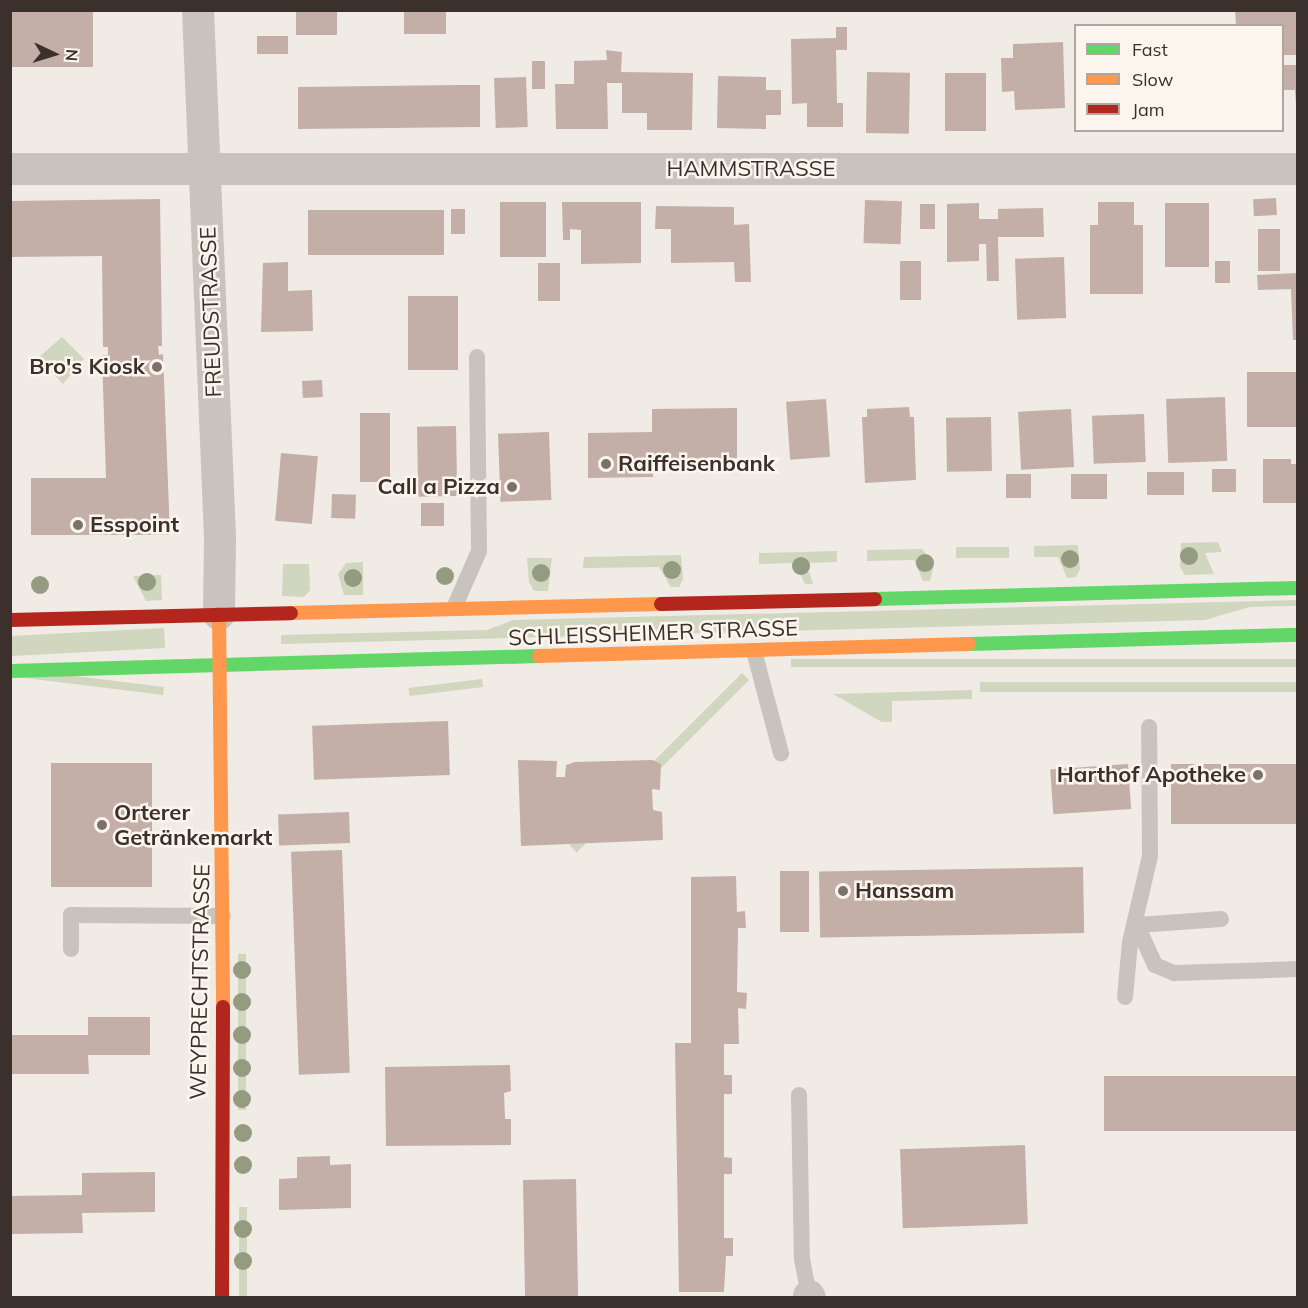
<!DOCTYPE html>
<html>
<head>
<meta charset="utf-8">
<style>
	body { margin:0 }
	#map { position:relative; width:1308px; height:1308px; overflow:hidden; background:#f0ebe5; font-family:Mulish,sans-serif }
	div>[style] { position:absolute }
	.green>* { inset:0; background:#d1d6bf; transform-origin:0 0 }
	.building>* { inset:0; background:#c3afa7; transform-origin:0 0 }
	.lane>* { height:16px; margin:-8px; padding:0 8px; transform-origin:8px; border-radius:8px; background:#c9c3be }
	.street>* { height:32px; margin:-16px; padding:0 16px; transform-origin:16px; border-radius:16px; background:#c9c3be }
	.fast>* { height:14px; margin:-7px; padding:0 7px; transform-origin:7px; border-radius:7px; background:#63d668 }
	.slow>* { height:14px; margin:-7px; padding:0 7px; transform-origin:7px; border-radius:7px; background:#ff974d }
	.jam>* { height:14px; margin:-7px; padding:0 7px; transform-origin:7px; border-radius:7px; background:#b3261e }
	.trees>* { width:18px; height:18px; margin:-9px; border-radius:50%; background:#959b80 }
	.dots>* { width:16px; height:16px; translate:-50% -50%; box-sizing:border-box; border:3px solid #fbf5ee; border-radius:50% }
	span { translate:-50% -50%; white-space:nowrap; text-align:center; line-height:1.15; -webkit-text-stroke:5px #fbf5ee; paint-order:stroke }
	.street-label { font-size:22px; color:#3b302b }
	.poi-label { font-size:22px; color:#3b302b; font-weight:700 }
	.right { translate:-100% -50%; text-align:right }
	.left { translate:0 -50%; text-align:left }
	.frame { position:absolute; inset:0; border:12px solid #3b302b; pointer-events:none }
	.legend { position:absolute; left:1074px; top:24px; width:210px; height:108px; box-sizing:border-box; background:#fbf5ee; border:2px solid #aea6a0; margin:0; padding:8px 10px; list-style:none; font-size:18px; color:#3b302b }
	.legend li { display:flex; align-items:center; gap:12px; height:30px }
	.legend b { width:30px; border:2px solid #aea6a0 }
	.north { position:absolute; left:24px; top:24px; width:60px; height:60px; -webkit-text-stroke:4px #fbf5ee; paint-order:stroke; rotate:94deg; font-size:16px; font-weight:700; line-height:24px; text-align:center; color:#3b302b }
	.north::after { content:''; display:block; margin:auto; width:21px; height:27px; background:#3b302b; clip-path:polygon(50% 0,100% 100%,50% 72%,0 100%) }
</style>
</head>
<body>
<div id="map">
	<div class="green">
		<i style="clip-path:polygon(62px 337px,84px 359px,63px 384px,38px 358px)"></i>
		<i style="clip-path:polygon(1218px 542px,1222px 552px,1205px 553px,1214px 574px,1185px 575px,1180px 567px,1181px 543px)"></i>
		<i style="clip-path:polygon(1078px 545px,1080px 569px,1076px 577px,1067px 578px,1058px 557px,1034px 557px,1034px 546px)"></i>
		<i style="left:1009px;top:547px;width:11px;height:53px;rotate:90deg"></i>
		<i style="clip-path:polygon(922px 549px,934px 564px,930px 581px,923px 581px,914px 560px,867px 561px,867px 550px)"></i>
		<i style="clip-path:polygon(837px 551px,837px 562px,806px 563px,813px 584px,805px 584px,795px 563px,759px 564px,759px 553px)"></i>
		<i style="clip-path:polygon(681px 555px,683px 579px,679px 587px,671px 587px,659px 567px,583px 568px,584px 557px)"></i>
		<i style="clip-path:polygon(527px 558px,552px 558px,548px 591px,534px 591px,529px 582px)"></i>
		<i style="clip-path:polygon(363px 562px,363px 595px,344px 595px,338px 574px,346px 563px)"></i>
		<i style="clip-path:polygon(283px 564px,309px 564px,310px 590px,304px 597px,282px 596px)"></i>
		<i style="clip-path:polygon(161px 575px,162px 600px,146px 601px,133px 576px)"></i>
		<i style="clip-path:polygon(1298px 600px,1297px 606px,1250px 607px,1205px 620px,281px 644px,281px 635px,487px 630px,513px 620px)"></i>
		<i style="left:164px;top:628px;width:20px;height:154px;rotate:87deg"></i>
		<i style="left:1297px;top:659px;width:8px;height:506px;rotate:90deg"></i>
		<i style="left:742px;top:673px;width:10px;height:244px;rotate:45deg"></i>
		<i style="left:482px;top:679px;width:8px;height:74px;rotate:83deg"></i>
		<i style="left:1297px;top:682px;width:10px;height:317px;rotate:90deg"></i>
		<i style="left:164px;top:687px;width:8px;height:153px;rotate:97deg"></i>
		<i style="clip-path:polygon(972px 690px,972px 699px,892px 701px,892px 722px,882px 722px,833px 694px)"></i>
		<i style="left:238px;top:954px;width:8px;height:156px"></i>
		<i style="left:247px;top:1207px;width:90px;height:8px;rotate:90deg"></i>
	</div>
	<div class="building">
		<i style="left:10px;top:10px;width:83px;height:57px"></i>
		<i style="left:296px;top:10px;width:41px;height:25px"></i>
		<i style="left:404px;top:10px;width:42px;height:24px"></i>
		<i style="clip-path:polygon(1235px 10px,1298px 10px,1298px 55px,1282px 55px,1282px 26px,1236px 26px)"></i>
		<i style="clip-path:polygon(836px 27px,847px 27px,847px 50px,836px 50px,837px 103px,843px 103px,843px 127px,807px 127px,807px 103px,792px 104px,791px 39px,836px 38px)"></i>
		<i style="left:257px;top:36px;width:31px;height:18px"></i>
		<i style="clip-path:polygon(1063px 42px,1065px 108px,1015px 110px,1014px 91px,1002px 92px,1001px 58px,1013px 58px,1013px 44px)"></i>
		<i style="clip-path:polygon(606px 50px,622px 52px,621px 72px,693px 73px,692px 130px,647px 130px,647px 113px,622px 113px,622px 83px,607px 83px,608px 129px,556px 129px,555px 84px,574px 84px,574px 61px,607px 60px)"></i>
		<i style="left:532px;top:61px;width:13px;height:28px"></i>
		<i style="clip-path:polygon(1282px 65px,1298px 65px,1298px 131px,1295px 90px,1282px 90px)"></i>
		<i style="left:867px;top:72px;width:43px;height:61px;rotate:1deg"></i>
		<i style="left:945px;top:73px;width:41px;height:58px"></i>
		<i style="clip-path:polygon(718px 76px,766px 77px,766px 90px,781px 90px,781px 115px,766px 115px,766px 129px,717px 128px)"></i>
		<i style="left:526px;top:77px;width:50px;height:32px;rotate:88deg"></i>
		<i style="clip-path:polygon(459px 85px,480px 85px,480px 127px,298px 129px,298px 87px)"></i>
		<i style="left:1276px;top:198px;width:17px;height:23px;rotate:87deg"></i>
		<i style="clip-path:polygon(160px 199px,162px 346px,158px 346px,159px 355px,163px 354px,170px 535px,31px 535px,31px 478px,106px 478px,102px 355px,108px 355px,108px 347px,103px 347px,102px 256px,10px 257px,10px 201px)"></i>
		<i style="left:865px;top:200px;width:37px;height:43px;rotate:2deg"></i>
		<i style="left:500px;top:202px;width:46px;height:55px"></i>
		<i style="clip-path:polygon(562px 202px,641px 202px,641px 263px,581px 264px,581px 230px,570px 229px,570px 240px,563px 240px)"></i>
		<i style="clip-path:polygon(1098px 202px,1134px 202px,1134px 225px,1143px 225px,1143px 294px,1090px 294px,1090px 225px,1098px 225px)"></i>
		<i style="clip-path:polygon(979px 203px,979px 219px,998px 219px,998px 209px,1043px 208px,1044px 237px,998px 237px,999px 281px,987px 281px,986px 244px,979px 244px,979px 261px,947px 262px,947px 204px)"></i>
		<i style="left:1165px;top:203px;width:44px;height:64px"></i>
		<i style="left:920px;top:204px;width:15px;height:25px"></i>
		<i style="clip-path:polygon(656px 206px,734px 207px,734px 225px,749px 224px,751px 282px,735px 282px,734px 262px,671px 263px,671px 229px,655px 229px)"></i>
		<i style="left:451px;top:209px;width:14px;height:25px"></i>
		<i style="left:308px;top:210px;width:136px;height:45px"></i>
		<i style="left:1258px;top:229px;width:22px;height:42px"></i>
		<i style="left:1064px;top:257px;width:61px;height:49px;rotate:88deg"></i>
		<i style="left:900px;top:261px;width:21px;height:39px"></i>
		<i style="left:1215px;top:261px;width:15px;height:22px"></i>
		<i style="clip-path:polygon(288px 262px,288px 291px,312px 290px,313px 331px,261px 332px,263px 263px)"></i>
		<i style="left:538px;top:263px;width:22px;height:38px"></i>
		<i style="clip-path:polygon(1298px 273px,1298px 340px,1293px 340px,1291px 289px,1258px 290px,1257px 275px)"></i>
		<i style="left:408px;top:296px;width:50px;height:74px"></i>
		<i style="left:1298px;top:372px;width:55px;height:51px;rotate:90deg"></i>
		<i style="left:322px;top:380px;width:17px;height:20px;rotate:87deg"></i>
		<i style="left:1225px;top:397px;width:64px;height:59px;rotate:88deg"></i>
		<i style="left:826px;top:399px;width:58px;height:40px;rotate:86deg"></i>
		<i style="clip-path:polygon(909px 407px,910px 417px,914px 417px,916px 480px,865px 483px,862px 417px,867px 417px,867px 409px)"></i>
		<i style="clip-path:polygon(737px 408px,737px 458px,653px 459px,653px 477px,588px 478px,588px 433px,652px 432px,652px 409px)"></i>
		<i style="left:1071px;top:409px;width:58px;height:53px;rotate:87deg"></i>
		<i style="left:360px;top:413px;width:30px;height:69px"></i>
		<i style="left:1144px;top:414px;width:48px;height:52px;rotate:88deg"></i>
		<i style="left:991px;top:417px;width:54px;height:45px;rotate:89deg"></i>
		<i style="left:456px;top:426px;width:70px;height:39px;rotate:89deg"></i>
		<i style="left:549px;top:432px;width:68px;height:51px;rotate:88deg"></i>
		<i style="left:281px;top:453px;width:37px;height:68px;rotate:5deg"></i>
		<i style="clip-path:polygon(1263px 459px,1291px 459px,1291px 464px,1298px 464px,1298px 503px,1263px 503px)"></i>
		<i style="left:1236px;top:469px;width:23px;height:24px;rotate:90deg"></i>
		<i style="left:1147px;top:472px;width:37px;height:23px"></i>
		<i style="left:1031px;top:474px;width:24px;height:25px;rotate:90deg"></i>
		<i style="left:1071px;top:474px;width:36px;height:25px"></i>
		<i style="left:332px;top:494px;width:24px;height:24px;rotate:2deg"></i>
		<i style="left:421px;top:503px;width:23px;height:23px"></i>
		<i style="left:448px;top:721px;width:54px;height:136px;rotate:88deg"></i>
		<i style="clip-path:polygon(518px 760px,557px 761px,556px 777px,565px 777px,566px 765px,575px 762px,652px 760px,661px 764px,660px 790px,652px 789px,653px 810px,662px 812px,663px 840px,521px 846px)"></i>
		<i style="left:51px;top:763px;width:101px;height:124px"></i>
		<i style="left:1128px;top:764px;width:45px;height:78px;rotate:86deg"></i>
		<i style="left:1298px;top:764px;width:60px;height:127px;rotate:90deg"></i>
		<i style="left:349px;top:812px;width:31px;height:71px;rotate:88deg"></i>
		<i style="left:342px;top:850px;width:223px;height:51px;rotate:88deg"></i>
		<i style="left:1083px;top:867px;width:66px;height:264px;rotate:89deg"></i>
		<i style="left:780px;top:871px;width:29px;height:61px"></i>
		<i style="clip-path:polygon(736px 876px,737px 912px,745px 911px,746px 928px,738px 928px,737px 992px,747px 993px,746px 1009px,738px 1008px,739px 1044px,724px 1044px,724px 1075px,732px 1075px,732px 1094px,724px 1094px,724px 1157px,732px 1158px,732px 1174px,724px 1174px,724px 1238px,733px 1238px,733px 1256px,726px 1256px,724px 1292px,679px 1292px,675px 1043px,691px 1043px,691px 877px)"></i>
		<i style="clip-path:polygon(88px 1017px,150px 1017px,150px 1055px,88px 1055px,89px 1074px,10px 1074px,10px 1035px,88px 1035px)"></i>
		<i style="clip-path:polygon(510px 1065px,511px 1091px,504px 1093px,505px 1119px,511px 1119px,511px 1145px,386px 1146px,385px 1067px)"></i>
		<i style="left:1298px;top:1076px;width:55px;height:194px;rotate:90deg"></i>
		<i style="left:1025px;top:1145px;width:79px;height:125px;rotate:88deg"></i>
		<i style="clip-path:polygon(330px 1156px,330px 1165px,351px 1164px,351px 1208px,279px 1210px,279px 1179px,297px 1178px,297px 1157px)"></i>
		<i style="clip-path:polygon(155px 1172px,155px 1212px,82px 1213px,83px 1233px,10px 1234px,10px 1196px,82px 1195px,82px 1173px)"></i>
		<i style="left:576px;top:1179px;width:119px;height:53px;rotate:89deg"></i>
	</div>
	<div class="lane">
		<i style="left:454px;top:608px;width:62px;rotate:-66.3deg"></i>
		<i style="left:479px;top:551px;width:194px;rotate:-90.6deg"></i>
		<i style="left:754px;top:651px;width:106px;rotate:75.2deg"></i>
		<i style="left:1221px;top:919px;width:84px;rotate:175.9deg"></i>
		<i style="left:1137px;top:925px;width:44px;rotate:65.8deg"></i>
		<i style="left:1155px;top:965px;width:21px;rotate:23deg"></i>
		<i style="left:1174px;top:973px;width:124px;rotate:-1.8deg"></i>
		<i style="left:71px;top:949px;width:34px;rotate:-90deg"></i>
		<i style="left:71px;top:915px;width:152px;rotate:0.4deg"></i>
		<i style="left:1125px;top:997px;width:55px;rotate:-84.8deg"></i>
		<i style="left:1130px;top:942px;width:88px;rotate:-76.9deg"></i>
		<i style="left:1150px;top:856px;width:129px;rotate:-90.4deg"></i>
		<i style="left:799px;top:1095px;width:164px;rotate:89deg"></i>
		<i style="left:802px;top:1259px;width:38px;rotate:79deg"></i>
	</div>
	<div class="street">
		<i style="left:198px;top:10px;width:528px;rotate:87.61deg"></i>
		<i style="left:220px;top:538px;width:76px;rotate:90.8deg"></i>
		<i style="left:10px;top:169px;width:1288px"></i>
		<i style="left:809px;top:1296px;width:2px;rotate:63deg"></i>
	</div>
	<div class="fast">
		<i style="left:875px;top:599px;width:423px;rotate:-1.5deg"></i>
		<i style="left:969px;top:644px;width:329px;rotate:-1.6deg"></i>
		<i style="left:10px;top:671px;width:529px;rotate:-1.62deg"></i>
	</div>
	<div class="slow">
		<i style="left:291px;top:613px;width:370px;rotate:-1.4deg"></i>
		<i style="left:219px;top:614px;width:393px;rotate:89.4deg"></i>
		<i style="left:539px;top:656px;width:430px;rotate:-1.6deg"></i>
	</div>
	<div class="jam">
		<i style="left:661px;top:604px;width:214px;rotate:-1.3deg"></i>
		<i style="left:10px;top:620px;width:281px;rotate:-1.4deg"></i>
		<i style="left:222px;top:1298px;width:291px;rotate:-89.8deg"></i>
	</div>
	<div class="trees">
		<i style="left:1189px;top:556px"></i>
		<i style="left:1070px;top:559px"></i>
		<i style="left:925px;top:563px"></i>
		<i style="left:801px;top:566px"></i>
		<i style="left:672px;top:570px"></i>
		<i style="left:541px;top:573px"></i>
		<i style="left:445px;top:576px"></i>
		<i style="left:353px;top:578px"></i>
		<i style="left:147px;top:582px"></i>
		<i style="left:40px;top:585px"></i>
		<i style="left:242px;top:970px"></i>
		<i style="left:242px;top:1002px"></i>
		<i style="left:242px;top:1035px"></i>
		<i style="left:242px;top:1068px"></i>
		<i style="left:242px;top:1099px"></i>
		<i style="left:243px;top:1133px"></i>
		<i style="left:243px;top:1165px"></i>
		<i style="left:243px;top:1229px"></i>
		<i style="left:243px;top:1261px"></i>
	</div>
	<div class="dots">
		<i style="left:157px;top:367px;background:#7a716c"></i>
		<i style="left:606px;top:464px;background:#7a716c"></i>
		<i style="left:512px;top:487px;background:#7a716c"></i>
		<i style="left:78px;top:525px;background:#7a716c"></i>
		<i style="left:1258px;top:775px;background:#7a716c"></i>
		<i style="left:102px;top:825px;background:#7a716c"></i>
		<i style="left:843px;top:891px;background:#7a716c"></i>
	</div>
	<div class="street-label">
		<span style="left:751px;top:169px">HAMMSTRASSE</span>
		<span style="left:211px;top:312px;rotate:-92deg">FREUDSTRASSE</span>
		<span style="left:653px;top:633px;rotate:-2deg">SCHLEISSHEIMER STRASSE</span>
		<span style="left:200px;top:982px;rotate:-89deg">WEYPRECHTSTRASSE</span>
	</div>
	<div class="poi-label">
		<span class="right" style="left:145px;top:367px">Bro's Kiosk</span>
		<span class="left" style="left:618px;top:464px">Raiffeisenbank</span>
		<span class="right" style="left:500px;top:487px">Call a Pizza</span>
		<span class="left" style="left:90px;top:525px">Esspoint</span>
		<span class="right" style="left:1246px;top:775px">Harthof Apotheke</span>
		<span class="left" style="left:114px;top:825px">Orterer<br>Getränkemarkt</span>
		<span class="left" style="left:855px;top:891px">Hanssam</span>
	</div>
	<div class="frame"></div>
	<ul class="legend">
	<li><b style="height:8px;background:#63d668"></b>Fast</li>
	<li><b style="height:8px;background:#ff974d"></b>Slow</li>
	<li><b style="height:8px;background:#b3261e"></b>Jam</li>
	</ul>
	<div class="north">N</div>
</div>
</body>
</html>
